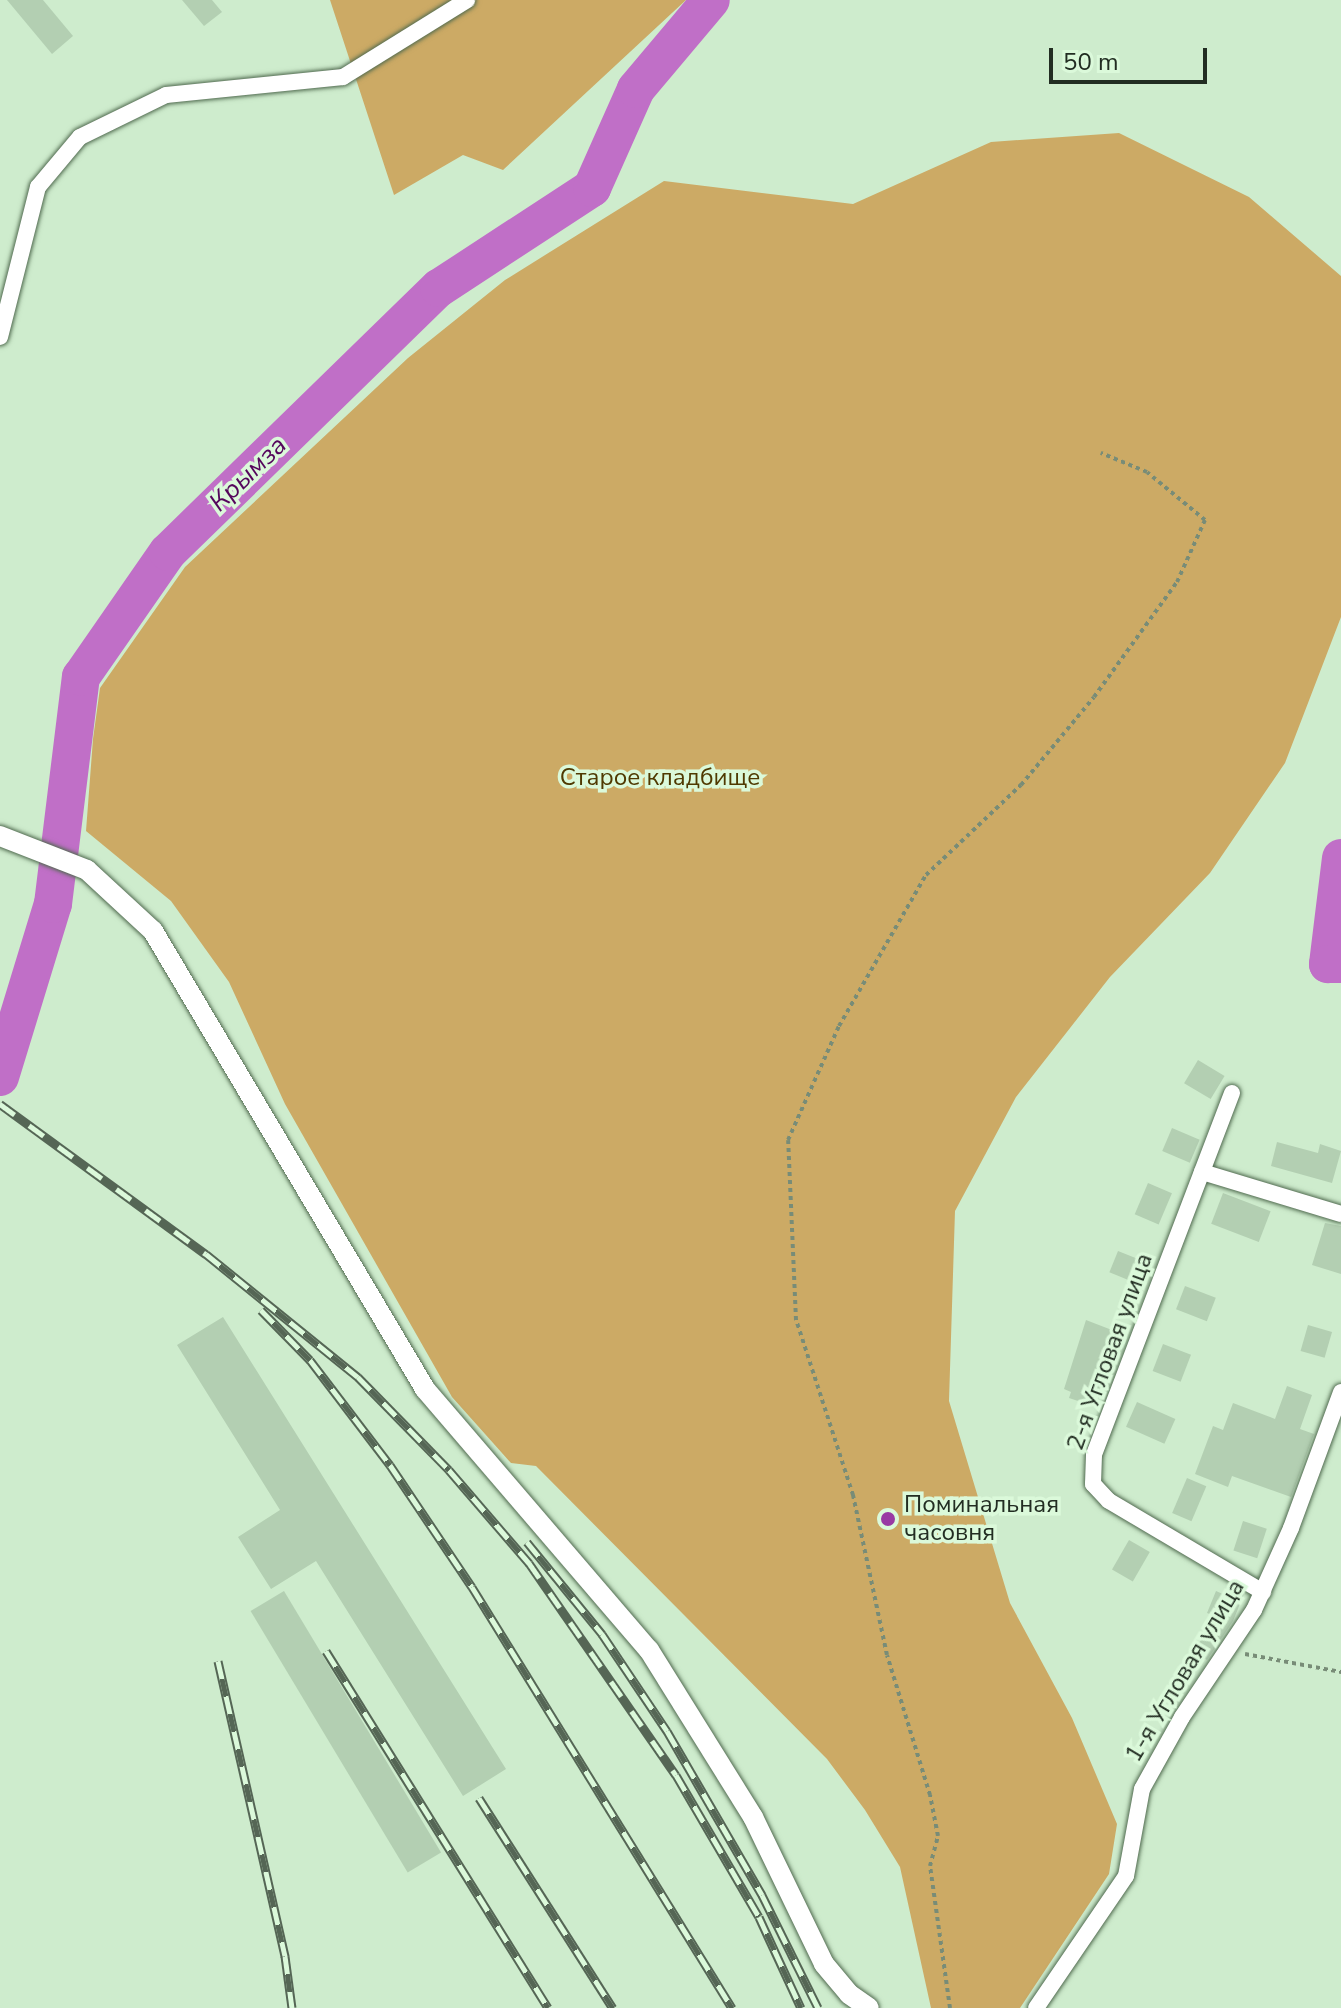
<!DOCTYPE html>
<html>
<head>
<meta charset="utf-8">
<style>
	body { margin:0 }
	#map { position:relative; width:1341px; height:2008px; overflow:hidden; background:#ceeccd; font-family:"Nunito Sans",sans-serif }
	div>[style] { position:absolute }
	.green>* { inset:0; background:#ccaa65 }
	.river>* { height:38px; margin:-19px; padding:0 19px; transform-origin:19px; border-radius:19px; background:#c06fc7 }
	.building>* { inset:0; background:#b3cfb2; transform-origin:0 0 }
	.path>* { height:4px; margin-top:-2px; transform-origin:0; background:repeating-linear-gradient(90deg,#788c77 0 4px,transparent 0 8px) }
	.roads { filter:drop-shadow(0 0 2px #506a4f) drop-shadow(0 0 2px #506a4f) }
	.minor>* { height:16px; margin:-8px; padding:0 8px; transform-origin:8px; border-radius:8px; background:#fff }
	.tertiary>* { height:20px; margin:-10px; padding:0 10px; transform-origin:10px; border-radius:10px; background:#fff }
	.rail>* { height:9px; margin-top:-4.5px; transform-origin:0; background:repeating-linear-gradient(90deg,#dbf9da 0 18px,#565 0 36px); box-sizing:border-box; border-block:2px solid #565 }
	.dots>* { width:22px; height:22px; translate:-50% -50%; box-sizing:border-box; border:4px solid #dbf9da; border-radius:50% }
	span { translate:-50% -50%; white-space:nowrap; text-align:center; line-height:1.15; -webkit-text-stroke:7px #dbf9da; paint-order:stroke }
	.park-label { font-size:24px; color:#4f3901 }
	.street-label { font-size:24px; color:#222d22 }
	.poi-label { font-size:24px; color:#222d22 }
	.left { translate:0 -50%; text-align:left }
	.water-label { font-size:26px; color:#55065c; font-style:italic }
	.scale { position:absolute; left:1049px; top:48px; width:158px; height:36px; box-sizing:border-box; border:4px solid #222d22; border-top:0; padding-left:10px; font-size:24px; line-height:28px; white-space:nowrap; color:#222d22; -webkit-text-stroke:6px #dbf9da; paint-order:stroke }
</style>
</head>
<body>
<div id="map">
	<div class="green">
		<i style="clip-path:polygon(330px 0,686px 0,503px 170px,463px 155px,394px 195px)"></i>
		<i style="clip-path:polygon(1119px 133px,1249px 197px,1341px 276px,1341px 617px,1285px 763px,1210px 873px,1110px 977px,1016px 1097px,955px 1211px,949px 1401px,1010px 1603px,1072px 1718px,1117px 1824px,1109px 1874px,1020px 2008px,931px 2008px,900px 1867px,865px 1810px,827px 1759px,536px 1466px,511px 1463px,452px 1397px,285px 1104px,229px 982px,171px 901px,86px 831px,93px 739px,100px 688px,185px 567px,408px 358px,505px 280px,664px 181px,853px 204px,991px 142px)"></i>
	</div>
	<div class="river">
		<i style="left:1341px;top:858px;width:107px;rotate:97deg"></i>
		<i style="left:1328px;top:964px;width:13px"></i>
		<i style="left:0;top:1077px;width:181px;rotate:-73deg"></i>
		<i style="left:53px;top:904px;width:229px;rotate:-83deg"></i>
		<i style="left:81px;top:677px;width:152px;rotate:-55.2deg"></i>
		<i style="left:168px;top:552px;width:378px;rotate:-44.3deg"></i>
		<i style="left:439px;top:288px;width:183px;rotate:-33.2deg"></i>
		<i style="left:592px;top:188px;width:108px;rotate:-66deg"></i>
		<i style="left:636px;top:89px;width:116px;rotate:-49.9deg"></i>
	</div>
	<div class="building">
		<i style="clip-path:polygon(7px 0,43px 0,73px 36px,52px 54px)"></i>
		<i style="clip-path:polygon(182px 0,212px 0,222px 12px,204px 26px)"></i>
		<i style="left:1198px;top:1060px;width:31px;height:27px;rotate:31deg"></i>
		<i style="left:1172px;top:1128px;width:30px;height:25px;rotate:23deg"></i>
		<i style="clip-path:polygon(1277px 1142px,1318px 1153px,1320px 1144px,1341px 1151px,1332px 1183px,1271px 1166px)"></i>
		<i style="left:1148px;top:1183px;width:26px;height:34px;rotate:23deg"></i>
		<i style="left:1223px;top:1193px;width:51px;height:33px;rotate:21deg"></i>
		<i style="clip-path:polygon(1325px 1223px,1341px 1226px,1341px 1274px,1312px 1265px)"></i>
		<i style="left:1118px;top:1251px;width:27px;height:23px;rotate:22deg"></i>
		<i style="left:1185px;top:1286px;width:33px;height:25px;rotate:21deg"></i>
		<i style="clip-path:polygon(223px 1317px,506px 1769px,463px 1796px,316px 1561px,271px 1589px,238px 1537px,280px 1510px,177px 1345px)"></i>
		<i style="clip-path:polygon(1086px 1320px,1117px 1332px,1100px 1376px,1106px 1378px,1096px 1407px,1069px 1398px,1071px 1392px,1064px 1389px)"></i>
		<i style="left:1308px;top:1325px;width:25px;height:27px;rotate:16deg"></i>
		<i style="left:1163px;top:1344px;width:30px;height:29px;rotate:21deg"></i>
		<i style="clip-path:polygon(1287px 1386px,1312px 1395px,1300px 1429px,1314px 1434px,1291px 1497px,1232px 1476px,1228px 1487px,1195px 1474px,1213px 1426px,1223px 1430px,1233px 1403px,1275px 1419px)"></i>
		<i style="left:1137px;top:1402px;width:42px;height:27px;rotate:24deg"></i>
		<i style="left:1187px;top:1478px;width:21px;height:38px;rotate:23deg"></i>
		<i style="left:1243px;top:1521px;width:25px;height:31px;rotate:18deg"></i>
		<i style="left:1129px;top:1540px;width:24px;height:34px;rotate:30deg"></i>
		<i style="clip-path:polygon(1238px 1590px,1244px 1594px,1233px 1621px,1207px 1660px,1193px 1651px,1218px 1617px,1207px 1613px,1216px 1591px,1232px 1598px)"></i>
		<i style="left:284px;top:1591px;width:305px;height:39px;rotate:59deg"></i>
	</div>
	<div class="path">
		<i style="left:1245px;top:1654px;width:98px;rotate:10.6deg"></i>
		<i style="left:950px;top:2008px;width:143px;rotate:-98deg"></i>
		<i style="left:930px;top:1866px;width:31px;rotate:-75deg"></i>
		<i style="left:938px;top:1836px;width:42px;rotate:-101deg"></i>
		<i style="left:930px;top:1795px;width:146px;rotate:-107.1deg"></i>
		<i style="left:887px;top:1655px;width:164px;rotate:-102deg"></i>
		<i style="left:853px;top:1495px;width:184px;rotate:-108deg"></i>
		<i style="left:796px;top:1320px;width:180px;rotate:-92.5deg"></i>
		<i style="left:788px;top:1140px;width:125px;rotate:-65.9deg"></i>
		<i style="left:839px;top:1026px;width:174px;rotate:-60.1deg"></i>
		<i style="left:926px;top:875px;width:131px;rotate:-43.5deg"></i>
		<i style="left:1021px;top:785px;width:114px;rotate:-50.3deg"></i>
		<i style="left:1094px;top:697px;width:142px;rotate:-54.2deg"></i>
		<i style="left:1177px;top:582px;width:68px;rotate:-65.7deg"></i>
		<i style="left:1205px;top:520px;width:75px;rotate:-140.4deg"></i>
		<i style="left:1147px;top:472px;width:50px;rotate:-157.6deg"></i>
	</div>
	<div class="roads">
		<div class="minor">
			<i style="left:0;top:337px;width:155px;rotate:-75.8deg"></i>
			<i style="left:38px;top:187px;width:65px;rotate:-50deg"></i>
			<i style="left:80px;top:137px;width:96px;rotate:-26deg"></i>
			<i style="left:166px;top:95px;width:178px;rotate:-5.8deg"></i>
			<i style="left:343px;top:77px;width:146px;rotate:-31.8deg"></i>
			<i style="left:1232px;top:1093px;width:387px;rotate:110.9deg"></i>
			<i style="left:1094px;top:1455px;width:29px;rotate:92deg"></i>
			<i style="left:1093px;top:1484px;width:23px;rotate:47deg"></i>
			<i style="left:1109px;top:1501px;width:179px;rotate:30.6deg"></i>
			<i style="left:1202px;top:1172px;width:145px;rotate:16.8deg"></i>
			<i style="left:1036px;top:2008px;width:160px;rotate:-55.7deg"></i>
			<i style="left:1126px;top:1876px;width:88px;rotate:-79.6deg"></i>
			<i style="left:1142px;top:1789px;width:82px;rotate:-60.9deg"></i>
			<i style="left:1182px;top:1717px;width:129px;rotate:-56.1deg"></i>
			<i style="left:1254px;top:1610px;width:90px;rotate:-65.7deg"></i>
			<i style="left:1291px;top:1528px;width:145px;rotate:-69.8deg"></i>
		</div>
		<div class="tertiary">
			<i style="left:0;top:836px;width:93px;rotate:21.3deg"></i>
			<i style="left:87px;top:870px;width:90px;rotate:42.7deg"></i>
			<i style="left:153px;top:931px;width:533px;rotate:59.29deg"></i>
			<i style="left:425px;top:1389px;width:344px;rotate:49.4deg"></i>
			<i style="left:649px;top:1650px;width:197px;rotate:58.1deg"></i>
			<i style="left:753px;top:1817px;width:163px;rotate:64.2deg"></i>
			<i style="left:824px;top:1964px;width:39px;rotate:50deg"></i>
			<i style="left:849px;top:1994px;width:24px;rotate:35deg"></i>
		</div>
	</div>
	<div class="rail">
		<i style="left:0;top:1104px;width:255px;rotate:36.1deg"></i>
		<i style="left:206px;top:1254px;width:196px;rotate:39deg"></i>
		<i style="left:358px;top:1377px;width:130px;rotate:45.6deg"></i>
		<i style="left:449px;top:1470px;width:123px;rotate:49.3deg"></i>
		<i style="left:529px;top:1563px;width:258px;rotate:55.3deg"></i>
		<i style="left:676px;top:1775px;width:164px;rotate:59.7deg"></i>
		<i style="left:759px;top:1917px;width:100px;rotate:65.2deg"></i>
		<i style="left:261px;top:1310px;width:70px;rotate:45.6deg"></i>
		<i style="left:310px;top:1360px;width:132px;rotate:52.7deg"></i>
		<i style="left:390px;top:1465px;width:147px;rotate:56.1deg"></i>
		<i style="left:472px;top:1587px;width:495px;rotate:58.3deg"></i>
		<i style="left:527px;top:1542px;width:119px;rotate:50.8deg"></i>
		<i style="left:602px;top:1634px;width:117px;rotate:56.2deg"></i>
		<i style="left:667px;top:1731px;width:190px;rotate:59.9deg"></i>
		<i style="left:762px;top:1895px;width:126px;rotate:63.6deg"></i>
		<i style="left:326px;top:1651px;width:420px;rotate:58.1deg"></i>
		<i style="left:218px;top:1661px;width:303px;rotate:77.2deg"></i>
		<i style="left:285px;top:1956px;width:52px;rotate:82.3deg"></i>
		<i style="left:479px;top:1798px;width:249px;rotate:57.5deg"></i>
	</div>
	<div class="dots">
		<i style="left:888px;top:1519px;background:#993aa3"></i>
	</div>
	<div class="park-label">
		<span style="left:660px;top:778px">Старое кладбище</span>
	</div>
	<div class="street-label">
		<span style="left:1110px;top:1352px;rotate:-70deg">2-я Угловая улица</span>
		<span style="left:1185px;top:1671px;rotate:-59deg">1-я Угловая улица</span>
	</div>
	<div class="poi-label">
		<span class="left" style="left:904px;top:1519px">Поминальная<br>часовня</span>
	</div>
	<div class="water-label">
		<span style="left:248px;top:474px;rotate:-44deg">Крымза</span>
	</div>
	<div class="scale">50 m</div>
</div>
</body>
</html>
